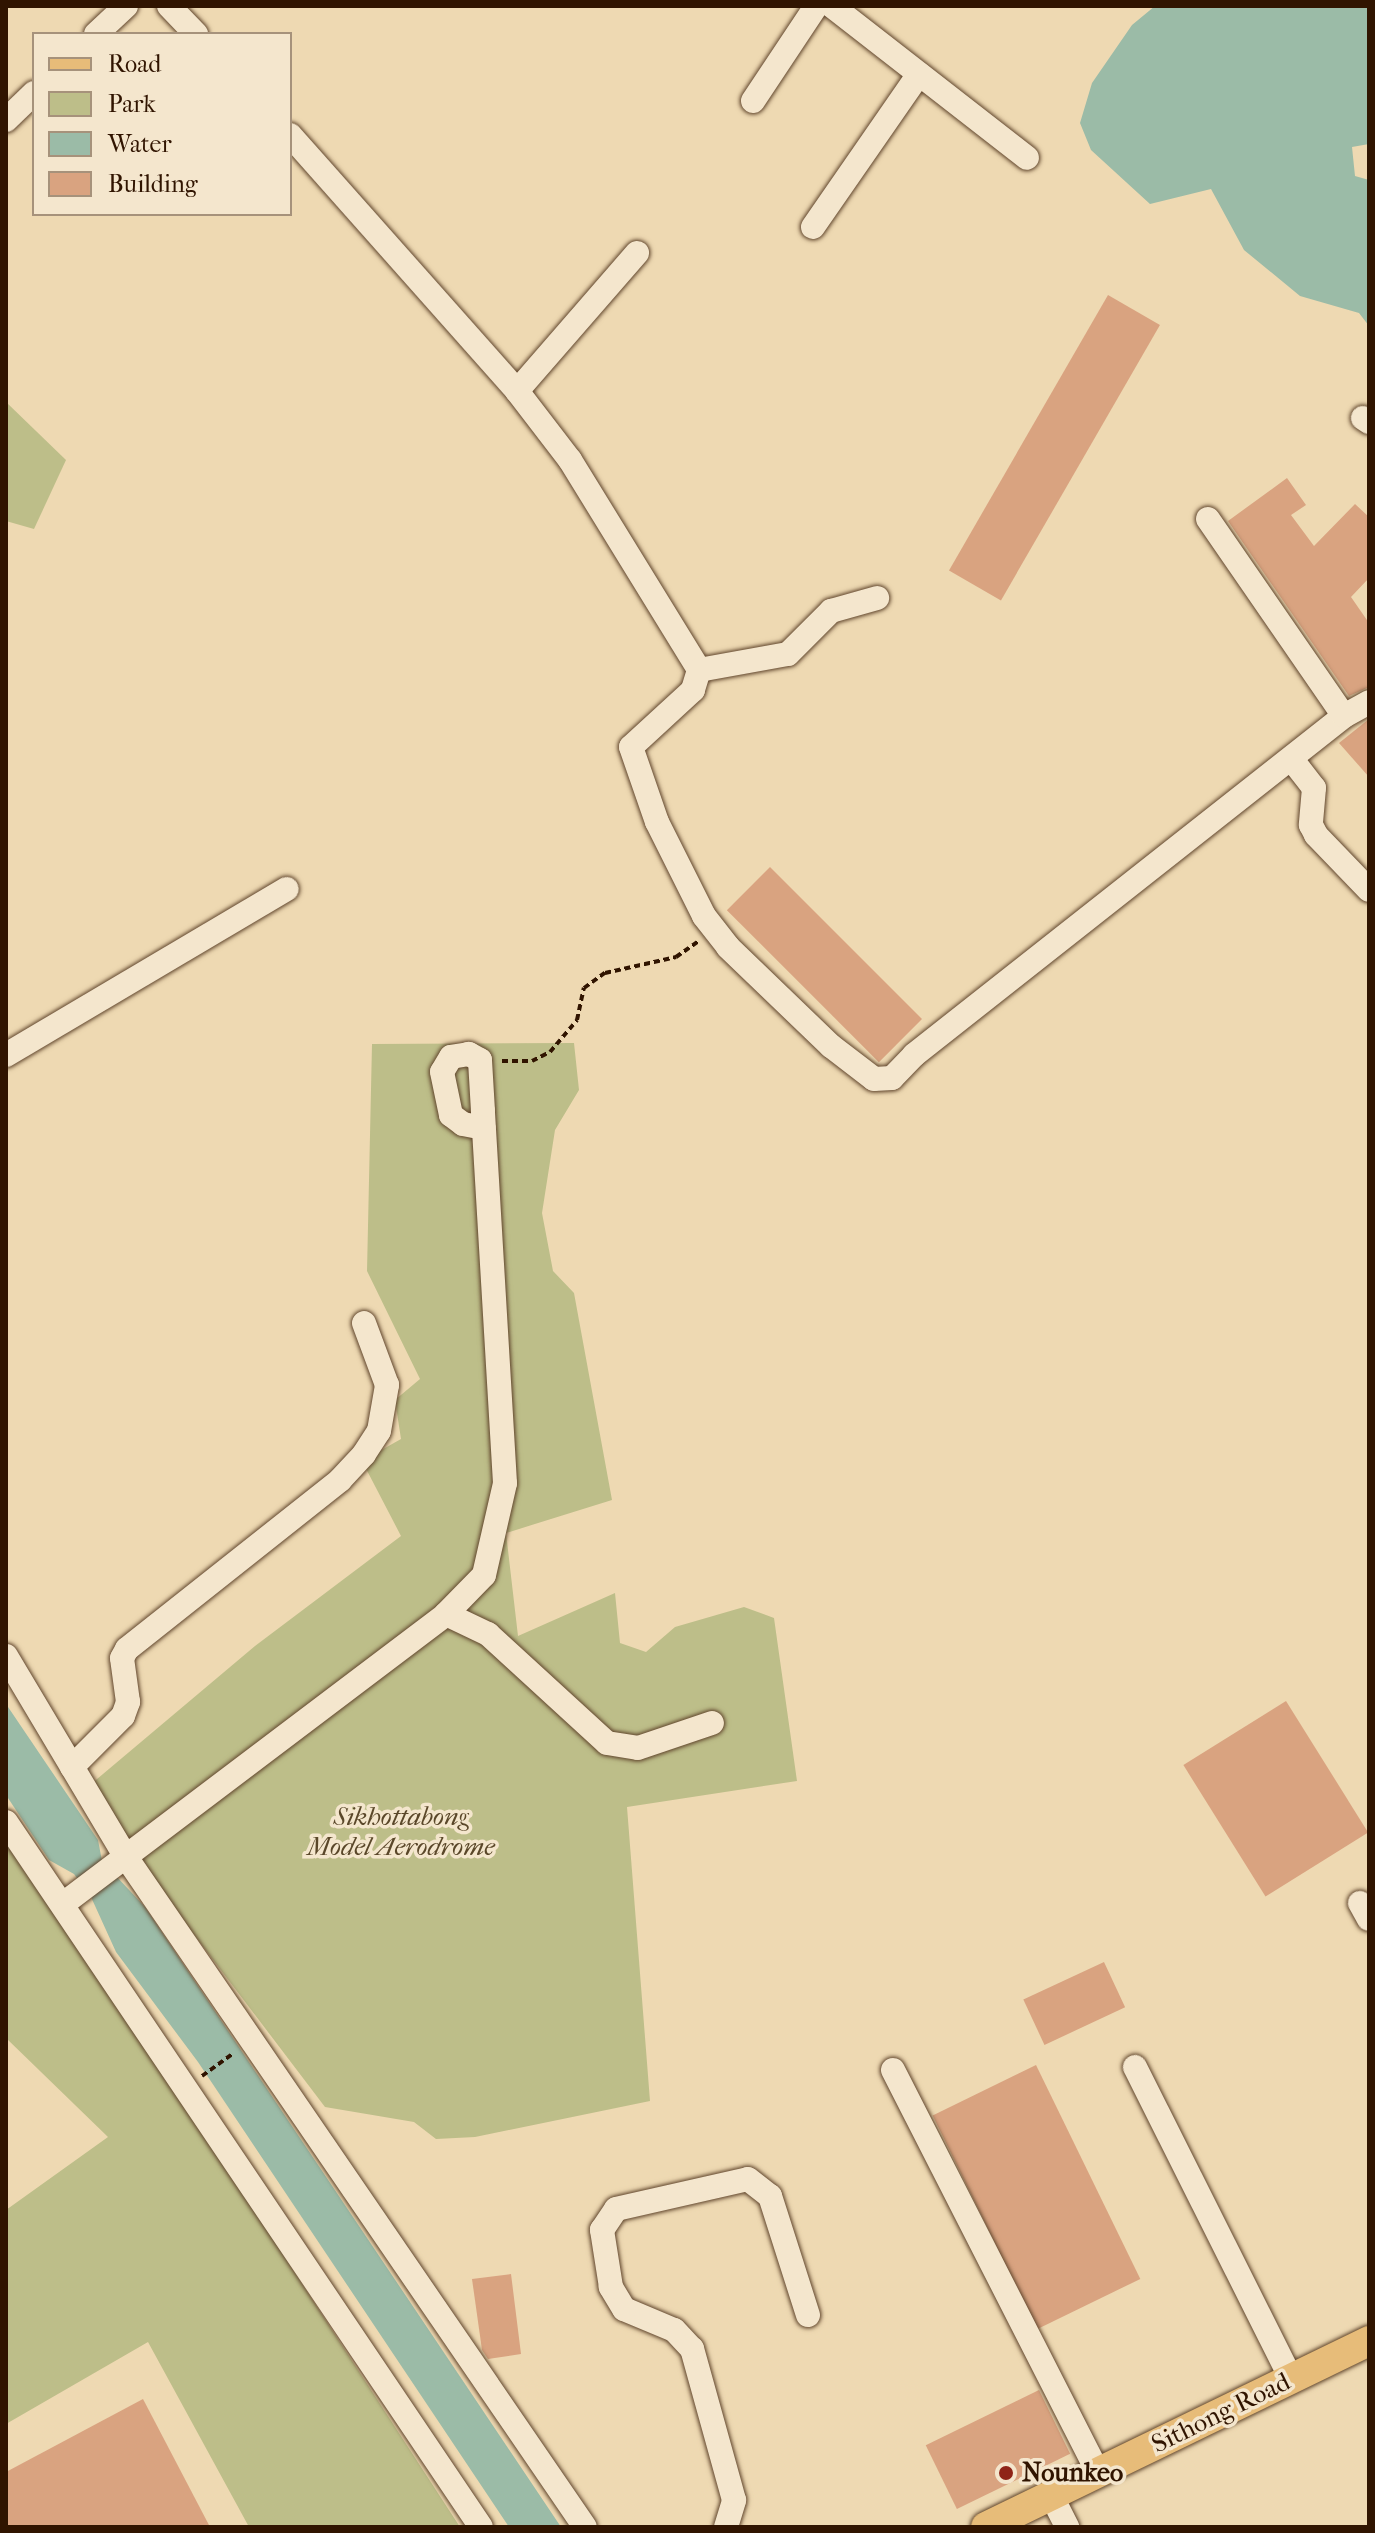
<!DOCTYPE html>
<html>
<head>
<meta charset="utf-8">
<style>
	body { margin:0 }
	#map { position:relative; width:1375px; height:2533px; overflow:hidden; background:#eed9b2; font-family:"IM FELL French Canon",serif }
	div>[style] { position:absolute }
	.green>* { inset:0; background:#bdbe89 }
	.water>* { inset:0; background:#9bbba7 }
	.building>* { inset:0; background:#d9a380; transform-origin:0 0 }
	.path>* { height:4px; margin-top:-2px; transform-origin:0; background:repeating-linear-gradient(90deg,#301400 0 6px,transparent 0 10px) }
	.roads { filter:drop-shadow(0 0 2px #60452c) drop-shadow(0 0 2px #60452c) }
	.minor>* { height:24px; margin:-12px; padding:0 12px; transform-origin:12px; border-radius:12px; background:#f4e6cd }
	.major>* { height:30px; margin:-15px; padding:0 15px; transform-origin:15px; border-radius:15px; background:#e7bc79 }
	.dots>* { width:22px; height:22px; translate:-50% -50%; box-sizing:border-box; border:4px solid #f4e6cd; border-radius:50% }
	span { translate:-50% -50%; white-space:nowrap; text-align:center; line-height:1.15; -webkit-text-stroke:7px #f4e6cd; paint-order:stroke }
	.park-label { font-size:26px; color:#5a4729; font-style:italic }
	.street-label { font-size:26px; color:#301400 }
	.poi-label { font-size:26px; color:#301400; font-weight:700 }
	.left { translate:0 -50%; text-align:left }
	.frame { position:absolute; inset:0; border:8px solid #301400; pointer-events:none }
	.legend { position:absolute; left:32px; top:32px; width:260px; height:184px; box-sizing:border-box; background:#f4e6cd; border:2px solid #a6927b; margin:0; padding:10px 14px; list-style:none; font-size:24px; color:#301400 }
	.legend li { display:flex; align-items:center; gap:16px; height:40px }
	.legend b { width:40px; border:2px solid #a6927b }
</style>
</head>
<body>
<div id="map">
	<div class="green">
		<i style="clip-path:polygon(6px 402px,66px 460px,34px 529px,6px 521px)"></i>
		<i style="clip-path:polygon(574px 1043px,579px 1090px,555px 1130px,542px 1213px,553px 1271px,574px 1293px,612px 1500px,506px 1533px,518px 1636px,615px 1593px,620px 1643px,646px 1652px,675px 1627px,744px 1607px,774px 1618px,797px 1781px,627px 1807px,650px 2101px,475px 2137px,436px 2139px,414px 2122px,325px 2107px,84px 1790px,255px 1646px,401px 1536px,362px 1461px,401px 1439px,395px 1400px,420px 1379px,367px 1271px,372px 1044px)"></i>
		<i style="clip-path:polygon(6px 1844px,245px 2196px,460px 2527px,249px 2527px,148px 2342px,6px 2424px,6px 2210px,108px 2137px,6px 2038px)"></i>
	</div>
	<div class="water">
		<i style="clip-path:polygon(1155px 6px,1369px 6px,1369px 144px,1352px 147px,1355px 176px,1369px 180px,1369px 326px,1359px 313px,1300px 296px,1244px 250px,1211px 189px,1150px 204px,1091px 150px,1080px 123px,1092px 83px,1132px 25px)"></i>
		<i style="clip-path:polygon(6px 1704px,98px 1840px,102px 1861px,145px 1907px,561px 2527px,509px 2527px,198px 2062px,116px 1952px,91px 1897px,74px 1874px,49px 1860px,6px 1795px)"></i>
	</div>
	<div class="building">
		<i style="left:1108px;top:295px;width:60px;height:318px;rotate:30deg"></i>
		<i style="clip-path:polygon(1287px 478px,1306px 505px,1291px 515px,1314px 546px,1355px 504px,1369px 517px,1369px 578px,1351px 597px,1369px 623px,1369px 687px,1349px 696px,1228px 521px)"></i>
		<i style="clip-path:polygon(1369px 719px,1369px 777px,1339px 743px)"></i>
		<i style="left:770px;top:867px;width:215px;height:61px;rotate:45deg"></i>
		<i style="left:1286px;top:1701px;width:155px;height:121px;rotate:58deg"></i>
		<i style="left:1104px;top:1962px;width:50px;height:89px;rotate:65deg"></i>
		<i style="left:1036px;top:2065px;width:238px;height:115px;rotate:64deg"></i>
		<i style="clip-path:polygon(511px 2274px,521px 2354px,488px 2359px,482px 2350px,472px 2279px)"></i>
		<i style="left:1039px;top:2390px;width:71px;height:126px;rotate:64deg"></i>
		<i style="clip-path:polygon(143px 2399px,210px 2527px,6px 2527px,6px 2472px)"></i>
	</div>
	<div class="path">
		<i style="left:502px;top:1061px;width:30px"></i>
		<i style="left:532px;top:1061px;width:20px;rotate:-27deg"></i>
		<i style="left:550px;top:1052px;width:42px;rotate:-49.8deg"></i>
		<i style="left:577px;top:1020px;width:33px;rotate:-78deg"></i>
		<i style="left:584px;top:988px;width:26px;rotate:-36deg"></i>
		<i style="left:605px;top:973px;width:73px;rotate:-12.7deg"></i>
		<i style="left:676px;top:957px;width:28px;rotate:-35deg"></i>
		<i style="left:202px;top:2076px;width:39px;rotate:-36deg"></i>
	</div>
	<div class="roads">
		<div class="minor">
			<i style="left:169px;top:6px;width:39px;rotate:46deg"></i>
			<i style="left:832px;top:6px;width:247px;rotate:37.9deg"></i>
			<i style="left:96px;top:34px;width:41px;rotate:-43deg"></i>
			<i style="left:753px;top:101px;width:114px;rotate:-56.4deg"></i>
			<i style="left:6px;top:120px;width:39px;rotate:-44deg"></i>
			<i style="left:290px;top:135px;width:342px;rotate:48.4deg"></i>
			<i style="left:517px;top:391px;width:87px;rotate:52.5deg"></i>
			<i style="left:570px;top:460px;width:246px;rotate:58.4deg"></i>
			<i style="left:699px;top:670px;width:21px;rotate:107deg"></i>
			<i style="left:693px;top:690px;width:84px;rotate:137.4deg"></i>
			<i style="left:631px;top:747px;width:79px;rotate:70.9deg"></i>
			<i style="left:657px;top:822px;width:105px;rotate:63.4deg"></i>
			<i style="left:704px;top:916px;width:39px;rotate:52deg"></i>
			<i style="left:728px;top:947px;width:143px;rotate:43.9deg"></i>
			<i style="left:831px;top:1046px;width:54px;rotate:37.5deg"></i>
			<i style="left:874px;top:1079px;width:18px;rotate:-3deg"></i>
			<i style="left:892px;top:1078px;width:32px;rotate:-46deg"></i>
			<i style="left:914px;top:1055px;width:548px;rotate:-38.25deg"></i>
			<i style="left:1344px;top:716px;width:29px;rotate:-29deg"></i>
			<i style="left:813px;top:227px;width:186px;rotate:-55.3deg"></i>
			<i style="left:517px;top:391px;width:183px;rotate:-49deg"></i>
			<i style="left:1363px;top:418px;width:7px;rotate:34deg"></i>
			<i style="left:1208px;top:519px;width:239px;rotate:55.4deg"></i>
			<i style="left:699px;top:670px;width:90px;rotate:-10.2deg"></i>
			<i style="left:788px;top:654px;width:61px;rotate:-45deg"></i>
			<i style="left:831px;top:611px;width:48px;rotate:-15.8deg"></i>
			<i style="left:1293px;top:761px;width:34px;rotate:52deg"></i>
			<i style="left:1314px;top:788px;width:37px;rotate:95deg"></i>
			<i style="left:1311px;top:825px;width:11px;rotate:63deg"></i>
			<i style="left:1316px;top:835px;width:76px;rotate:46.1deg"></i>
			<i style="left:6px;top:1055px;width:326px;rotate:-30.6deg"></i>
			<i style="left:446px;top:1614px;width:47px;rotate:25.5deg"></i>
			<i style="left:488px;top:1634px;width:161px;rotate:42.5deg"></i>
			<i style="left:607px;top:1743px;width:31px;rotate:9deg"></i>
			<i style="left:638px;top:1748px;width:78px;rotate:-18.7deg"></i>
			<i style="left:6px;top:1656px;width:234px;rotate:59.2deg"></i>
			<i style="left:126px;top:1857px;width:812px;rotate:55.59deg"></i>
			<i style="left:72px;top:1767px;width:72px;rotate:-45deg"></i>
			<i style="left:123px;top:1716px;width:15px;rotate:-70deg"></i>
			<i style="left:128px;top:1702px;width:44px;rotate:-97.8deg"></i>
			<i style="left:122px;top:1658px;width:10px;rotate:-61deg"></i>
			<i style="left:127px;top:1649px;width:272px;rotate:-38.4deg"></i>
			<i style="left:340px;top:1480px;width:35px;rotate:-47deg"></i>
			<i style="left:364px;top:1454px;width:27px;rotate:-57deg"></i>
			<i style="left:379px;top:1431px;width:47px;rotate:-80.1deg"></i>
			<i style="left:387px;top:1385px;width:66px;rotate:-110.4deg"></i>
			<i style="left:6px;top:1822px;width:850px;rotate:56.03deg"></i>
			<i style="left:1360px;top:1903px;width:18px;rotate:61deg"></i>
			<i style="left:63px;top:1904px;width:480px;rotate:-37.1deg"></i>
			<i style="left:446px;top:1614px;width:54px;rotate:-45.7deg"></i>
			<i style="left:484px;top:1575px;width:94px;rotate:-77.1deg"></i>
			<i style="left:505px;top:1483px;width:373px;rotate:-93.4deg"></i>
			<i style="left:483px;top:1111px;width:51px;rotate:-93.4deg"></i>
			<i style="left:480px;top:1060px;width:13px;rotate:-151deg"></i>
			<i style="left:469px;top:1054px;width:18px;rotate:171deg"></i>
			<i style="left:451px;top:1057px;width:17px;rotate:121deg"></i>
			<i style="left:442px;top:1072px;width:44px;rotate:78.2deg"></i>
			<i style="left:451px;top:1115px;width:15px;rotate:37deg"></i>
			<i style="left:463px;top:1124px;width:21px;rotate:11deg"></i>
			<i style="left:1135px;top:2067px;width:348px;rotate:63.4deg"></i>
			<i style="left:893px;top:2070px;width:451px;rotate:63deg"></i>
			<i style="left:1051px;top:2495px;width:36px;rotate:63deg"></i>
			<i style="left:726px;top:2527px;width:28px;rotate:-73deg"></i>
			<i style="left:734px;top:2500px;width:157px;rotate:-105.5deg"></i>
			<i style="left:692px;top:2349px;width:26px;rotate:-133deg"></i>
			<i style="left:674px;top:2330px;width:54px;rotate:-157.2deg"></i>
			<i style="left:624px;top:2309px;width:26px;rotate:-121deg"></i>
			<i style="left:611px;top:2287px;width:58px;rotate:-99deg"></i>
			<i style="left:602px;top:2230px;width:25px;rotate:-56deg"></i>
			<i style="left:616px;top:2209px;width:135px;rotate:-12.8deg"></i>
			<i style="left:748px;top:2179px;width:28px;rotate:38deg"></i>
			<i style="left:770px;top:2196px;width:125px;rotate:72.3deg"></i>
		</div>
		<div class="major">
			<i style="left:986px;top:2527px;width:426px;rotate:-25.9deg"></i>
		</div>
	</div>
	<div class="dots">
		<i style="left:1006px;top:2473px;background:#8f2418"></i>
	</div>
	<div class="park-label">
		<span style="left:401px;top:1832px">Sikhottabong<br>Model Aerodrome</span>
	</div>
	<div class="street-label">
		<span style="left:1221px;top:2413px;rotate:-26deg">Sithong Road</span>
	</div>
	<div class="poi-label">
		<span class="left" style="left:1022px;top:2473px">Nounkeo</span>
	</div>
	<div class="frame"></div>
	<ul class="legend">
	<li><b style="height:10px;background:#e7bc79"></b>Road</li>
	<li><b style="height:22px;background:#bdbe89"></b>Park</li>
	<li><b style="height:22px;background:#9bbba7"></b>Water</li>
	<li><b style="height:22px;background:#d9a380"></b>Building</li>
	</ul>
</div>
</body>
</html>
